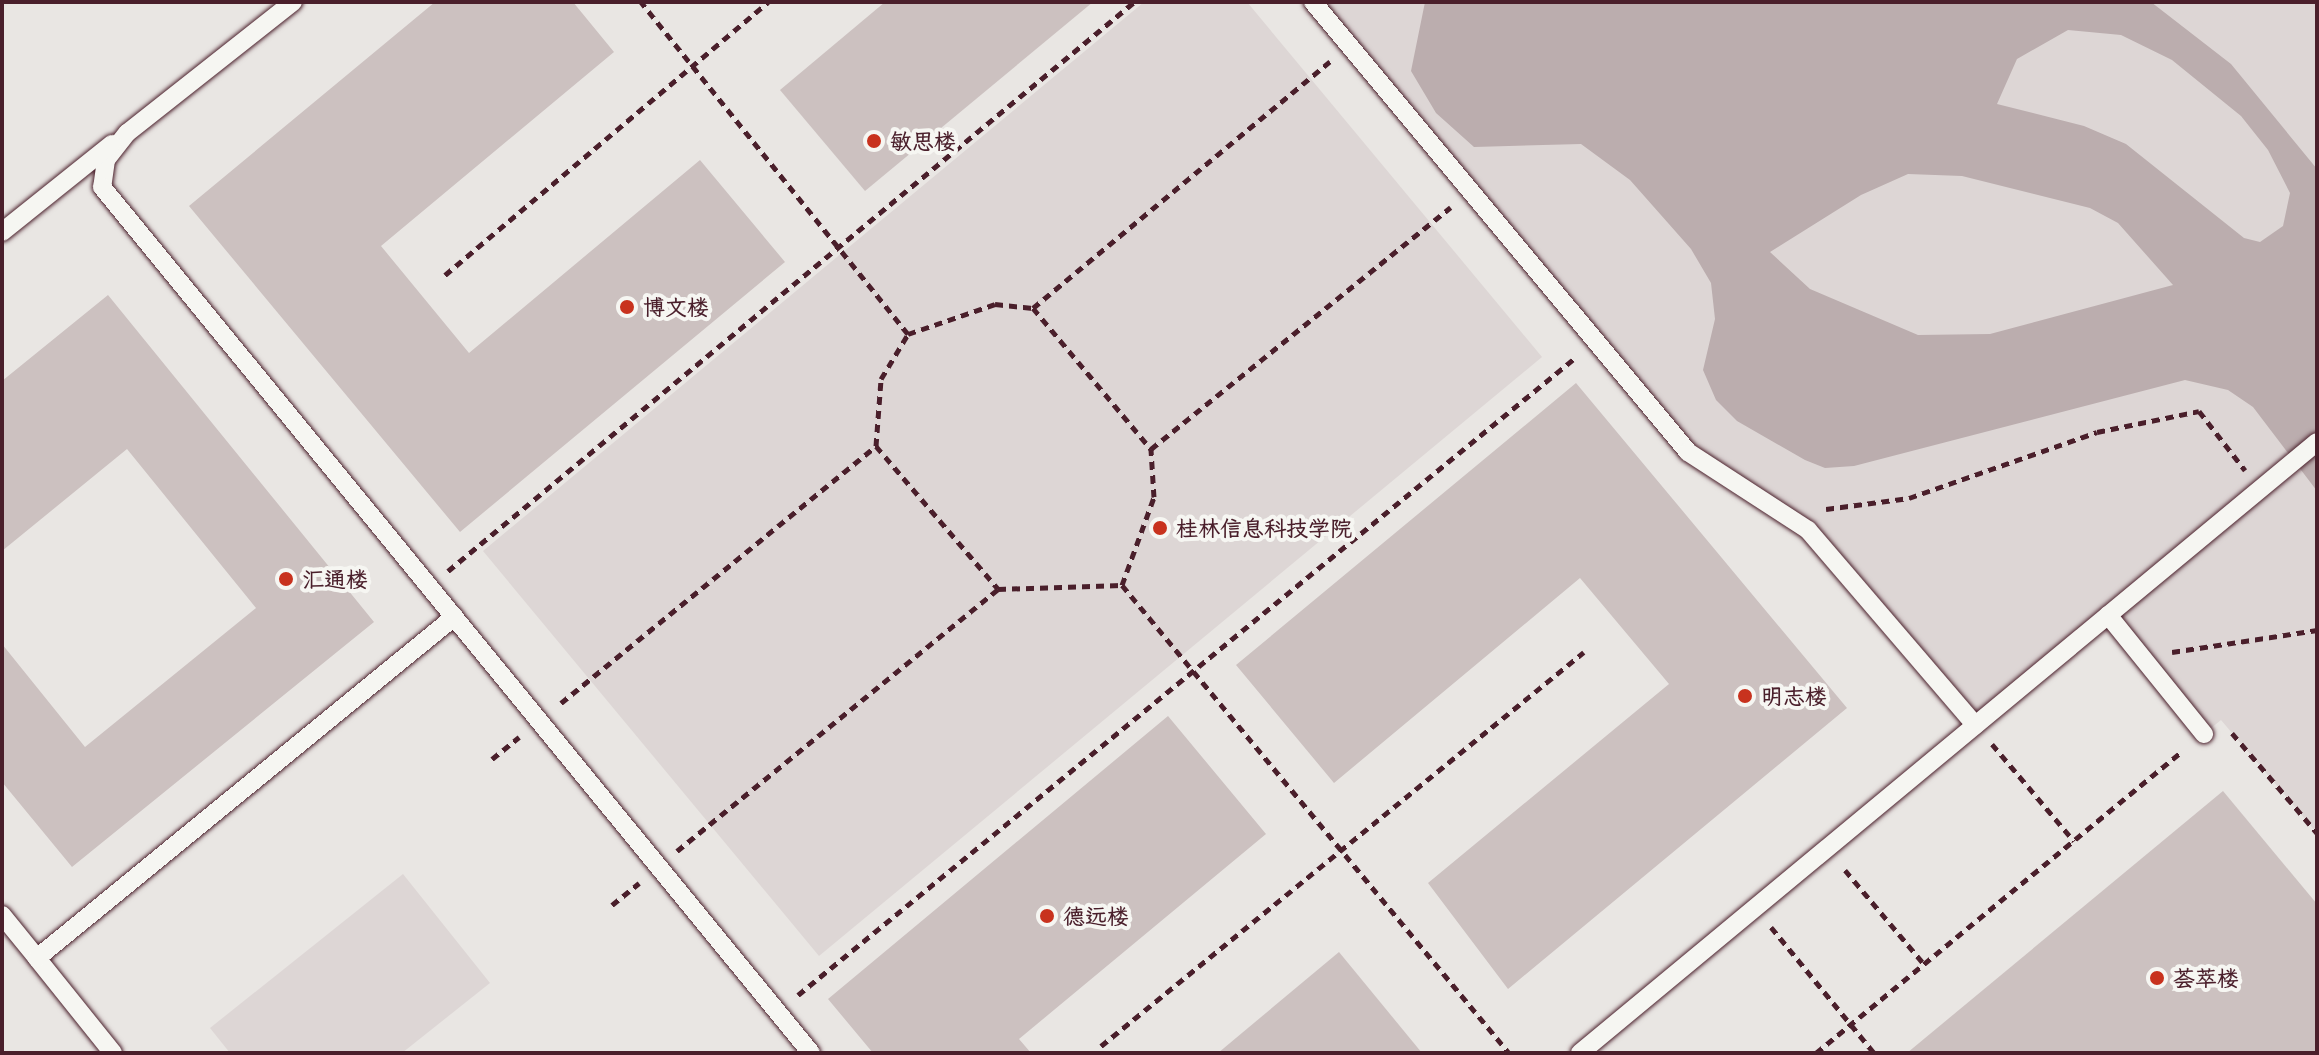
<!DOCTYPE html>
<html>
<head>
<meta charset="utf-8">
<style>
	body { margin:0 }
	#map { position:relative; width:2319px; height:1055px; overflow:hidden; background:#f6f6f2; font-family:Mali,"LXGW WenKai TC",sans-serif }
	div>[style] { position:absolute }
	.built>* { inset:0; background:#e9e6e3; transform-origin:0 0 }
	.green>* { inset:0; background:#ddd6d5 }
	.water>* { inset:0; background:#bbadae }
	.building>* { inset:0; background:#ccc1c0 }
	.path>* { height:5px; margin-top:-2.5px; transform-origin:0; background:repeating-linear-gradient(90deg,#4a1f2b 0 8px,transparent 0 14px) }
	.roads { filter:drop-shadow(0 0 2px #4a1f2b) drop-shadow(0 0 2px #4a1f2b) }
	.service>* { height:18px; margin:-9px; padding:0 9px; transform-origin:9px; border-radius:9px; background:#f6f6f2 }
	.dots>* { width:22px; height:22px; translate:-50% -50%; box-sizing:border-box; border:4px solid #f6f6f2; border-radius:50% }
	span { translate:-50% -50%; white-space:nowrap; text-align:center; line-height:1.15; -webkit-text-stroke:8px #f6f6f2; paint-order:stroke }
	.poi-label { font-size:22px; color:#4a1f2b; font-weight:700 }
	.left { translate:0 -50%; text-align:left }
	.frame { position:absolute; inset:0; border:4px solid #4a1f2b; pointer-events:none }
</style>
</head>
<body>
<div id="map">
	<div class="built">
		<i style="left:2px;top:2px;width:2315px;height:1051px"></i>
	</div>
	<div class="green">
		<i style="clip-path:polygon(1144px 2px,1247px 2px,1542px 357px,819px 956px,483px 551px)"></i>
		<i style="clip-path:polygon(1313px 2px,2317px 2px,2317px 833px,2221px 720px,2204px 734px,2108px 615px,1975px 725px,1808px 530px,1688px 452px)"></i>
		<i style="clip-path:polygon(403px 874px,490px 983px,402px 1053px,230px 1053px,210px 1028px)"></i>
	</div>
	<div class="water">
		<i style="clip-path:polygon(evenodd,1425px 2px,2151px 2px,2231px 64px,2317px 169px,2317px 491px,2253px 407px,2228px 390px,2185px 380px,1854px 466px,1825px 468px,1805px 460px,1737px 421px,1716px 400px,1703px 370px,1715px 319px,1711px 283px,1691px 249px,1630px 180px,1581px 144px,1474px 147px,1436px 113px,1411px 71px,1425px 2px,2068px 30px,2121px 35px,2172px 60px,2241px 116px,2268px 150px,2290px 193px,2283px 226px,2260px 242px,2244px 238px,2126px 144px,2084px 126px,1997px 104px,2017px 59px,2068px 30px,1425px 2px,1908px 174px,1962px 176px,2090px 208px,2118px 223px,2173px 285px,1990px 334px,1918px 335px,1810px 289px,1770px 252px,1861px 195px,1908px 174px)"></i>
	</div>
	<div class="building">
		<i style="clip-path:polygon(435px 2px,573px 2px,614px 52px,381px 246px,469px 353px,700px 160px,785px 262px,460px 532px,189px 206px)"></i>
		<i style="clip-path:polygon(885px 2px,1093px 2px,865px 191px,780px 90px)"></i>
		<i style="clip-path:polygon(108px 295px,374px 622px,72px 867px,2px 782px,2px 644px,85px 747px,256px 608px,127px 449px,2px 551px,2px 381px)"></i>
		<i style="clip-path:polygon(1576px 383px,1847px 708px,1508px 989px,1428px 883px,1669px 684px,1580px 578px,1334px 783px,1236px 665px)"></i>
		<i style="clip-path:polygon(1168px 716px,1266px 834px,1019px 1039px,1031px 1053px,873px 1053px,828px 999px)"></i>
		<i style="clip-path:polygon(2223px 791px,2317px 904px,2317px 1053px,1907px 1053px)"></i>
		<i style="clip-path:polygon(1339px 952px,1422px 1053px,1218px 1053px)"></i>
	</div>
	<div class="path">
		<i style="left:445px;top:275px;width:423px;rotate:-40.2deg"></i>
		<i style="left:1033px;top:308px;width:184px;rotate:50.1deg"></i>
		<i style="left:908px;top:334px;width:92px;rotate:-19deg"></i>
		<i style="left:995px;top:304px;width:38px;rotate:6deg"></i>
		<i style="left:1033px;top:308px;width:386px;rotate:-39.7deg"></i>
		<i style="left:876px;top:446px;width:188px;rotate:49.5deg"></i>
		<i style="left:1826px;top:509px;width:84px;rotate:-7.5deg"></i>
		<i style="left:1909px;top:498px;width:199px;rotate:-19.3deg"></i>
		<i style="left:2097px;top:432px;width:104px;rotate:-11.6deg"></i>
		<i style="left:2199px;top:411px;width:75px;rotate:52.1deg"></i>
		<i style="left:448px;top:571px;width:891px;rotate:-39.67deg"></i>
		<i style="left:1122px;top:585px;width:607px;rotate:50.41deg"></i>
		<i style="left:1122px;top:585px;width:94px;rotate:-70deg"></i>
		<i style="left:1154px;top:497px;width:48px;rotate:-93.6deg"></i>
		<i style="left:1151px;top:449px;width:385px;rotate:-38.9deg"></i>
		<i style="left:2172px;top:652px;width:147px;rotate:-8.6deg"></i>
		<i style="left:561px;top:703px;width:407px;rotate:-39.2deg"></i>
		<i style="left:876px;top:446px;width:67px;rotate:-85.7deg"></i>
		<i style="left:881px;top:379px;width:52px;rotate:-59deg"></i>
		<i style="left:908px;top:334px;width:426px;rotate:-128.8deg"></i>
		<i style="left:2232px;top:733px;width:131px;rotate:49.6deg"></i>
		<i style="left:1992px;top:744px;width:127px;rotate:49.8deg"></i>
		<i style="left:492px;top:759px;width:35px;rotate:-39deg"></i>
		<i style="left:677px;top:851px;width:414px;rotate:-39.2deg"></i>
		<i style="left:998px;top:589px;width:124px;rotate:-1.8deg"></i>
		<i style="left:1845px;top:870px;width:123px;rotate:50deg"></i>
		<i style="left:612px;top:905px;width:35px;rotate:-39deg"></i>
		<i style="left:1771px;top:927px;width:163px;rotate:50.7deg"></i>
		<i style="left:798px;top:995px;width:1006px;rotate:-39.35deg"></i>
		<i style="left:1101px;top:1046px;width:623px;rotate:-39.21deg"></i>
		<i style="left:1816px;top:1053px;width:475px;rotate:-39.5deg"></i>
	</div>
	<div class="roads">
		<div class="service">
			<i style="left:293px;top:2px;width:211px;rotate:141.7deg"></i>
			<i style="left:127px;top:133px;width:34px;rotate:128deg"></i>
			<i style="left:106px;top:160px;width:27px;rotate:98deg"></i>
			<i style="left:102px;top:187px;width:1119px;rotate:50.69deg"></i>
			<i style="left:1313px;top:2px;width:586px;rotate:50.19deg"></i>
			<i style="left:1688px;top:452px;width:143px;rotate:33deg"></i>
			<i style="left:1808px;top:530px;width:257px;rotate:49.4deg"></i>
			<i style="left:2px;top:232px;width:141px;rotate:-38.7deg"></i>
			<i style="left:2108px;top:615px;width:153px;rotate:51.1deg"></i>
			<i style="left:2px;top:915px;width:55px;rotate:50.9deg"></i>
			<i style="left:113px;top:1053px;width:122px;rotate:-128.7deg"></i>
			<i style="left:37px;top:958px;width:539px;rotate:-39.27deg"></i>
			<i style="left:1580px;top:1053px;width:957px;rotate:-39.66deg"></i>
		</div>
	</div>
	<div class="dots">
		<i style="left:874px;top:141px;background:#c8321e"></i>
		<i style="left:627px;top:307px;background:#c8321e"></i>
		<i style="left:1160px;top:528px;background:#c8321e"></i>
		<i style="left:286px;top:579px;background:#c8321e"></i>
		<i style="left:1745px;top:696px;background:#c8321e"></i>
		<i style="left:1047px;top:916px;background:#c8321e"></i>
		<i style="left:2157px;top:978px;background:#c8321e"></i>
	</div>
	<div class="poi-label">
		<span class="left" style="left:890px;top:141px">敏思楼</span>
		<span class="left" style="left:643px;top:307px">博文楼</span>
		<span class="left" style="left:1176px;top:528px">桂林信息科技学院</span>
		<span class="left" style="left:302px;top:579px">汇通楼</span>
		<span class="left" style="left:1761px;top:696px">明志楼</span>
		<span class="left" style="left:1063px;top:916px">德远楼</span>
		<span class="left" style="left:2173px;top:978px">荟萃楼</span>
	</div>
	<div class="frame"></div>
</div>
</body>
</html>
